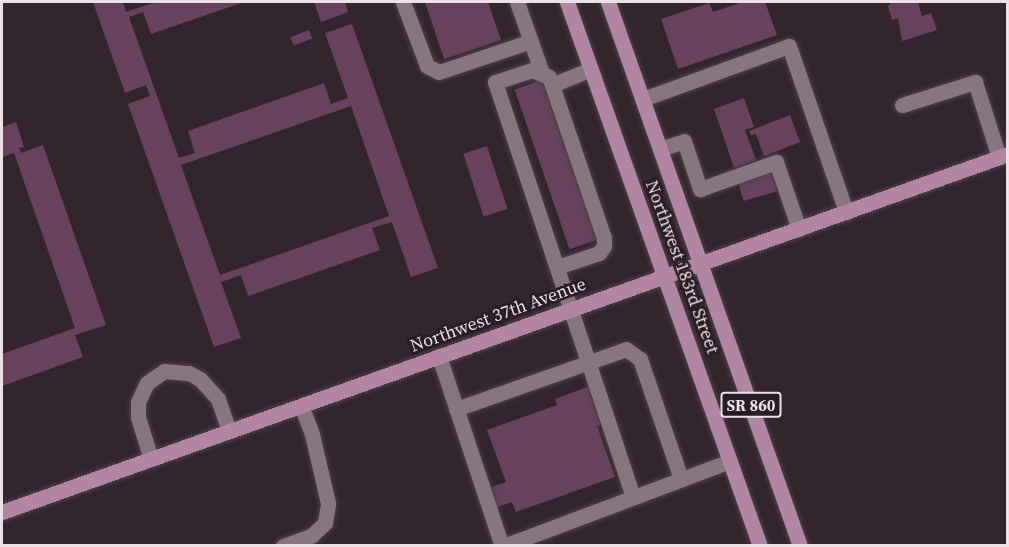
<!DOCTYPE html>
<html>
<head>
<meta charset="utf-8">
<style>
	body { margin:0 }
	#map { position:relative; width:1009px; height:547px; overflow:hidden; background:#33252e; font-family:"Source Serif 4",serif }
	div>[style] { position:absolute }
	.building>* { inset:0; background:#68425c; transform-origin:0 0 }
	.roads { filter:drop-shadow(0 0 2px #4d4149) drop-shadow(0 0 2px #4d4149) }
	.minor>* { height:15px; margin:-7.5px; padding:0 7.5px; transform-origin:7.5px; border-radius:7.5px; background:#877580 }
	.major>* { height:15px; margin:-7.5px; padding:0 7.5px; transform-origin:7.5px; border-radius:7.5px; background:#b286a3 }
	span { translate:-50% -50%; white-space:nowrap; text-align:center; line-height:1.15; -webkit-text-stroke:5px #291c25; paint-order:stroke }
	.shield-label span { padding:2px 4px; background:#291c25; border:2px solid; border-radius:4px; -webkit-text-stroke-width:0 }
	.shield-label { font-size:16px; color:#ebe1e7; font-weight:700 }
	.street-label { font-size:18px; color:#ebe1e7 }
	.frame { position:absolute; inset:0; border:3px solid #ebe1e7; pointer-events:none }
</style>
</head>
<body>
<div id="map">
	<div class="building">
		<i style="clip-path:polygon(evenodd,93px 2px,123px 2px,126px 12px,156px 2px,244px 2px,151px 34px,143px 12px,129px 17px,179px 158px,195px 153px,188px 131px,324px 83px,331px 104px,348px 98px,325px 33px,352px 24px,438px 268px,411px 277px,392px 222px,372px 228px,380px 250px,248px 296px,241px 275px,221px 282px,241px 338px,214px 347px,128px 104px,150px 96px,146px 85px,125px 93px,93px 2px,351px 106px,389px 216px,220px 275px,181px 165px,351px 106px)"></i>
		<i style="clip-path:polygon(314px 2px,345px 2px,348px 12px,321px 22px)"></i>
		<i style="clip-path:polygon(425px 2px,488px 2px,501px 40px,444px 59px)"></i>
		<i style="clip-path:polygon(743px 2px,765px 2px,777px 35px,678px 69px,661px 19px,709px 3px,713px 12px)"></i>
		<i style="clip-path:polygon(892px 2px,918px 2px,922px 16px,931px 13px,937px 30px,902px 41px,898px 18px,892px 20px,888px 6px)"></i>
		<i style="left:309px;top:30px;width:9px;height:20px;rotate:69deg"></i>
		<i style="left:542px;top:80px;width:169px;height:29px;rotate:71deg"></i>
		<i style="clip-path:polygon(744px 98px,754px 127px,745px 130px,756px 160px,734px 168px,714px 109px)"></i>
		<i style="clip-path:polygon(790px 115px,800px 142px,764px 156px,756px 134px,751px 135px,749px 131px)"></i>
		<i style="clip-path:polygon(16px 122px,24px 147px,19px 148px,21px 153px,43px 145px,106px 325px,75px 335px,83px 357px,2px 386px,2px 354px,75px 328px,14px 153px,2px 157px,2px 127px)"></i>
		<i style="left:487px;top:146px;width:66px;height:25px;rotate:72deg"></i>
		<i style="left:772px;top:173px;width:19px;height:35px;rotate:74deg"></i>
		<i style="clip-path:polygon(590px 386px,604px 424px,597px 426px,615px 477px,516px 512px,512px 502px,495px 508px,489px 488px,506px 482px,487px 430px,557px 405px,555px 399px)"></i>
	</div>
	<div class="roads">
		<div class="minor">
			<i style="left:403px;top:2px;width:68px;rotate:69.4deg"></i>
			<i style="left:427px;top:66px;width:13px;rotate:27deg"></i>
			<i style="left:439px;top:72px;width:97px;rotate:-18.6deg"></i>
			<i style="left:517px;top:2px;width:75px;rotate:70.6deg"></i>
			<i style="left:552px;top:85px;width:42px;rotate:-22.3deg"></i>
			<i style="left:643px;top:99px;width:155px;rotate:-20deg"></i>
			<i style="left:789px;top:46px;width:176px;rotate:71deg"></i>
			<i style="left:902px;top:105px;width:77px;rotate:-17.5deg"></i>
			<i style="left:975px;top:82px;width:79px;rotate:72.3deg"></i>
			<i style="left:660px;top:149px;width:25px;rotate:-18deg"></i>
			<i style="left:684px;top:141px;width:51px;rotate:71.6deg"></i>
			<i style="left:700px;top:189px;width:81px;rotate:-19.6deg"></i>
			<i style="left:776px;top:162px;width:71px;rotate:71.1deg"></i>
			<i style="left:557px;top:267px;width:44px;rotate:-18.4deg"></i>
			<i style="left:599px;top:253px;width:9px;rotate:-54deg"></i>
			<i style="left:604px;top:246px;width:8px;rotate:-90deg"></i>
			<i style="left:604px;top:238px;width:162px;rotate:-108.8deg"></i>
			<i style="left:552px;top:85px;width:9px;rotate:-111deg"></i>
			<i style="left:549px;top:77px;width:18px;rotate:-158deg"></i>
			<i style="left:532px;top:70px;width:39px;rotate:162deg"></i>
			<i style="left:495px;top:82px;width:437px;rotate:71.6deg"></i>
			<i style="left:439px;top:356px;width:200px;rotate:71.7deg"></i>
			<i style="left:456px;top:409px;width:180px;rotate:-19.4deg"></i>
			<i style="left:626px;top:349px;width:17px;rotate:36deg"></i>
			<i style="left:640px;top:359px;width:127px;rotate:71.1deg"></i>
			<i style="left:151px;top:459px;width:44px;rotate:-107.2deg"></i>
			<i style="left:138px;top:417px;width:15px;rotate:-90deg"></i>
			<i style="left:138px;top:402px;width:21px;rotate:-65deg"></i>
			<i style="left:147px;top:383px;width:21px;rotate:-35deg"></i>
			<i style="left:164px;top:371px;width:25px;rotate:5deg"></i>
			<i style="left:189px;top:373px;width:13px;rotate:29deg"></i>
			<i style="left:200px;top:379px;width:27px;rotate:48deg"></i>
			<i style="left:218px;top:399px;width:34px;rotate:71deg"></i>
			<i style="left:283px;top:546px;width:30px;rotate:-20deg"></i>
			<i style="left:311px;top:536px;width:19px;rotate:-43deg"></i>
			<i style="left:325px;top:523px;width:20px;rotate:-81deg"></i>
			<i style="left:328px;top:503px;width:71px;rotate:-103.1deg"></i>
			<i style="left:312px;top:434px;width:30px;rotate:-111deg"></i>
			<i style="left:504px;top:546px;width:241px;rotate:-20.6deg"></i>
		</div>
		<div class="major">
			<i style="left:567px;top:2px;width:577px;rotate:70.47deg"></i>
			<i style="left:608px;top:2px;width:577px;rotate:70.56deg"></i>
			<i style="left:2px;top:512px;width:1068px;rotate:-19.59deg"></i>
		</div>
	</div>
	<div class="shield-label">
		<span style="left:751px;top:405px">SR 860</span>
	</div>
	<div class="street-label">
		<span style="left:682px;top:267px;rotate:70deg">Northwest 183rd Street</span>
		<span style="left:498px;top:315px;rotate:-20deg">Northwest 37th Avenue</span>
	</div>
	<div class="frame"></div>
</div>
</body>
</html>
